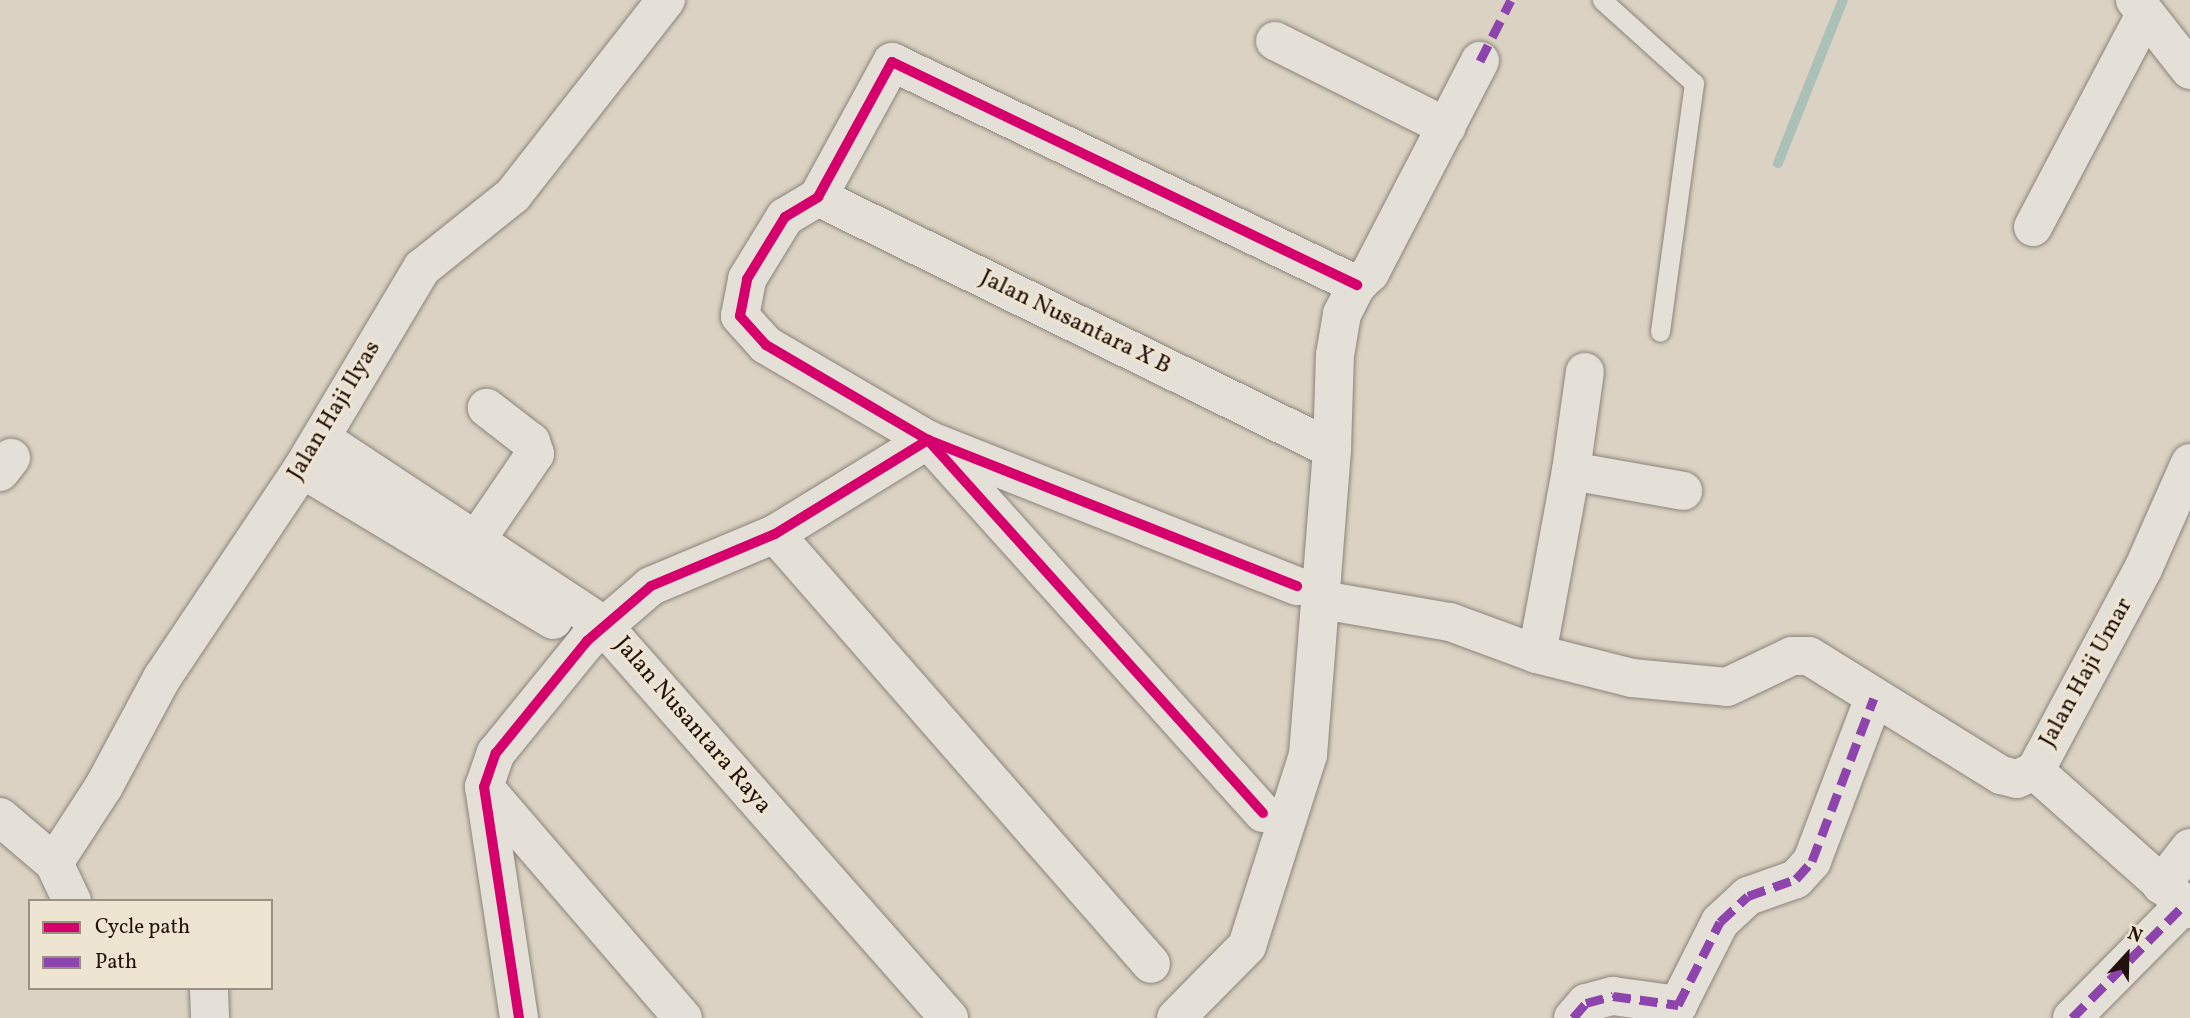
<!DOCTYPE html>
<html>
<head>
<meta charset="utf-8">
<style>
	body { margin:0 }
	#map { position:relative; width:2190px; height:1018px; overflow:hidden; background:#dbd2c3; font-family:Vollkorn,serif }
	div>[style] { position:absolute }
	.stream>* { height:10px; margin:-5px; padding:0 5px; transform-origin:5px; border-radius:5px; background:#abc0b7 }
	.roads { filter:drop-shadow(0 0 2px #8b847a) drop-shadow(0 0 2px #8b847a) }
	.lane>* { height:19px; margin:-9.5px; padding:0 9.5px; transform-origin:9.5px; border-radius:9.5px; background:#e4dfd7 }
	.street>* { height:38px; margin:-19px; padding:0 19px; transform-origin:19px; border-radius:19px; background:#e4dfd7 }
	.quiet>* { height:9px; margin-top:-4.5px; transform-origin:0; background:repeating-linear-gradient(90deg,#8e44ad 0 18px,transparent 0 27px) }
	.cycleway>* { height:10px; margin:-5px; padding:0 5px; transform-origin:5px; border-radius:5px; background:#d6006c }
	span { translate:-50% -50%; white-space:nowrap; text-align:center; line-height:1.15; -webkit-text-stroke:6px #eee4d2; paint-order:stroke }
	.street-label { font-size:24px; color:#22120b }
	.legend { position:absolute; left:28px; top:899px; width:245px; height:91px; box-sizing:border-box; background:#eee4d2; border:2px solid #9c9082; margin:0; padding:9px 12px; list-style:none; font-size:21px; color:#22120b }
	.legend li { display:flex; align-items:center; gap:14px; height:35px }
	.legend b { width:35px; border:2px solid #9c9082 }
	.north { position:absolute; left:2092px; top:920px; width:70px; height:70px; -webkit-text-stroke:5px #eee4d2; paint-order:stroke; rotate:22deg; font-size:19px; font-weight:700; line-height:28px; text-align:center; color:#22120b }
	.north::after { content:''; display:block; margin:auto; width:24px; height:32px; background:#22120b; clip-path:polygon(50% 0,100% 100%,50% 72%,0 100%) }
</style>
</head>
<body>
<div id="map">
	<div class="stream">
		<i style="left:1778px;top:163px;width:175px;rotate:-68.3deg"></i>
	</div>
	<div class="roads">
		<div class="lane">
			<i style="left:1602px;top:0;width:124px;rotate:42.1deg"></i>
			<i style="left:1694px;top:83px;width:251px;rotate:97.8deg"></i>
		</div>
		<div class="street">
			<i style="left:2135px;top:0;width:89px;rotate:51.8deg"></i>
			<i style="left:1275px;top:41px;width:192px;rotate:26.6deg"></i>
			<i style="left:818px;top:197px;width:572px;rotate:26.12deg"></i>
			<i style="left:2033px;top:227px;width:240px;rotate:-62.2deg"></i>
			<i style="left:321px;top:438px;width:337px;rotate:33.5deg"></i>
			<i style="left:602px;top:624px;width:525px;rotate:48.63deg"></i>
			<i style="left:2190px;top:463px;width:114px;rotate:113.9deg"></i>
			<i style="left:2144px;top:567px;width:231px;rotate:118.1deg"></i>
			<i style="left:2035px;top:771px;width:208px;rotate:41.7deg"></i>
			<i style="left:302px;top:469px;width:293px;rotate:31deg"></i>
			<i style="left:1571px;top:471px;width:100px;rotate:-82deg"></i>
			<i style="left:0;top:472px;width:18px;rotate:-52deg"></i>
			<i style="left:775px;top:534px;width:571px;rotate:48.83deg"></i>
			<i style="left:477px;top:539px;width:103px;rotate:-55.7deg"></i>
			<i style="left:535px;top:454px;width:13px;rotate:-108deg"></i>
			<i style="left:531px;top:442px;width:56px;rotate:-142.3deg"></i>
			<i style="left:1322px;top:600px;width:130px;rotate:9.8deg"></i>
			<i style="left:1450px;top:622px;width:93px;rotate:20.2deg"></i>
			<i style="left:1537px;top:654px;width:98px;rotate:14.2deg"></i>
			<i style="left:1632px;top:678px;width:95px;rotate:5.4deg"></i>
			<i style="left:1727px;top:687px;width:72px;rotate:-25.5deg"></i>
			<i style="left:1792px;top:656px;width:17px"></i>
			<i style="left:1809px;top:656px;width:226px;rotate:31.8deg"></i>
			<i style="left:2001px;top:775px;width:16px;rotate:14deg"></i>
			<i style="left:2017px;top:779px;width:20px;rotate:-24deg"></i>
			<i style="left:1537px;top:654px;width:186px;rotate:-79.5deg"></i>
			<i style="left:1571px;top:471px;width:114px;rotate:10.1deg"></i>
			<i style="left:484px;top:787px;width:305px;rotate:49.3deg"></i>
			<i style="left:1263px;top:813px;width:501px;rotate:-131.93deg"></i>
			<i style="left:928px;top:440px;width:188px;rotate:-149.6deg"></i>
			<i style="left:766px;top:345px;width:39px;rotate:-132deg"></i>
			<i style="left:740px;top:316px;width:38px;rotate:-79deg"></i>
			<i style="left:747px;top:279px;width:73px;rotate:-58.5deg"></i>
			<i style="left:785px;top:217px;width:39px;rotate:-31deg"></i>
			<i style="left:818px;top:197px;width:154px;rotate:-61.3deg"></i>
			<i style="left:892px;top:62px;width:516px;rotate:25.62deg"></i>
			<i style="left:0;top:817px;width:71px;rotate:40.4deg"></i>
			<i style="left:54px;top:863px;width:42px;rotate:64.7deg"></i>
			<i style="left:54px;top:863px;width:92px;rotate:-57deg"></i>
			<i style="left:104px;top:786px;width:123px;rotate:-61.8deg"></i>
			<i style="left:162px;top:678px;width:252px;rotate:-56.2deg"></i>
			<i style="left:302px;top:469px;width:234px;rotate:-59.2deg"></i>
			<i style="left:422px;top:268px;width:117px;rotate:-38.7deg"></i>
			<i style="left:513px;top:195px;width:248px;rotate:-51.9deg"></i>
			<i style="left:2161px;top:885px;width:47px;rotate:-51.9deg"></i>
			<i style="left:209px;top:988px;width:30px;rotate:88deg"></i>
			<i style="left:519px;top:1018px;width:234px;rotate:-98.6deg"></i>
			<i style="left:484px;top:787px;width:36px;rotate:-71deg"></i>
			<i style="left:496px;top:753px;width:144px;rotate:-50.9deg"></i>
			<i style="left:587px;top:641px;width:84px;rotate:-40.7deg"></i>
			<i style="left:651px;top:586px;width:134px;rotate:-22.8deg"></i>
			<i style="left:775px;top:534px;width:180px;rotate:-31.6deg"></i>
			<i style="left:928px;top:440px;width:397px;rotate:21.6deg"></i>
			<i style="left:1176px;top:1018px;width:101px;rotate:-45.4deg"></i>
			<i style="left:1247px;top:946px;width:201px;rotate:-72.3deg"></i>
			<i style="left:1308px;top:755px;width:307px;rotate:-85.5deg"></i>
			<i style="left:1332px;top:449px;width:94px;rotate:-88.2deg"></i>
			<i style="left:1335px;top:355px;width:42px;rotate:-80.3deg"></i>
			<i style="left:1342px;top:314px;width:33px;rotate:-63deg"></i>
			<i style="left:1357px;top:285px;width:18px;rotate:-43deg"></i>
			<i style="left:1370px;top:273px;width:239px;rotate:-62.6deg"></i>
			<i style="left:1573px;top:1018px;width:20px;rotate:-49deg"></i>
			<i style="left:1586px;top:1003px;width:28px;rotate:-15deg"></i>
			<i style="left:1613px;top:996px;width:66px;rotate:7.9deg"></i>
			<i style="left:1678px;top:1005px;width:93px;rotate:-63.2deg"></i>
			<i style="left:1720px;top:922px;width:38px;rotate:-43deg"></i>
			<i style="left:1748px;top:896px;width:51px;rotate:-19.5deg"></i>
			<i style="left:1796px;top:879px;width:24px;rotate:-48deg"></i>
			<i style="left:1812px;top:861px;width:174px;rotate:-69.2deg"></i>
			<i style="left:2072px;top:1018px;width:159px;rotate:-45.3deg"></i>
		</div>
	</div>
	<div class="quiet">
		<i style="left:1480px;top:61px;width:68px;rotate:-63.1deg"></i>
		<i style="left:1573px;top:1018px;width:20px;rotate:-49deg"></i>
		<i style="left:1586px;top:1003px;width:28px;rotate:-15deg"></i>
		<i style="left:1613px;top:996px;width:66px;rotate:7.9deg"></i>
		<i style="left:1678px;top:1005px;width:93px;rotate:-63.2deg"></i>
		<i style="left:1720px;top:922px;width:38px;rotate:-43deg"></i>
		<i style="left:1748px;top:896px;width:51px;rotate:-19.5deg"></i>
		<i style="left:1796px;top:879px;width:24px;rotate:-48deg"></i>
		<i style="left:1812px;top:861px;width:174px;rotate:-69.2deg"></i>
		<i style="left:2072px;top:1018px;width:159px;rotate:-45.3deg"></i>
	</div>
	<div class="cycleway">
		<i style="left:1263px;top:813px;width:501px;rotate:-131.93deg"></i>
		<i style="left:928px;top:440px;width:188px;rotate:-149.6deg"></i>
		<i style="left:766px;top:345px;width:39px;rotate:-132deg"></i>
		<i style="left:740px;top:316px;width:38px;rotate:-79deg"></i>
		<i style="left:747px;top:279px;width:73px;rotate:-58.5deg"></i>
		<i style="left:785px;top:217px;width:39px;rotate:-31deg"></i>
		<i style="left:818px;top:197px;width:154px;rotate:-61.3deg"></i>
		<i style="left:892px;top:62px;width:516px;rotate:25.62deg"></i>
		<i style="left:519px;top:1018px;width:234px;rotate:-98.6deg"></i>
		<i style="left:484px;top:787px;width:36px;rotate:-71deg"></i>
		<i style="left:496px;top:753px;width:144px;rotate:-50.9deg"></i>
		<i style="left:587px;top:641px;width:84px;rotate:-40.7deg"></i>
		<i style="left:651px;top:586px;width:134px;rotate:-22.8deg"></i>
		<i style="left:775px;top:534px;width:180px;rotate:-31.6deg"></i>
		<i style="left:928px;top:440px;width:397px;rotate:21.6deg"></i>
	</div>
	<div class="street-label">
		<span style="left:1075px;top:323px;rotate:26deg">Jalan Nusantara X B</span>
		<span style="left:335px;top:411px;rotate:-59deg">Jalan Haji Ilyas</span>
		<span style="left:2087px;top:673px;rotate:-61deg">Jalan Haji Umar</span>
		<span style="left:692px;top:726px;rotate:49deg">Jalan Nusantara Raya</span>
	</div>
	<ul class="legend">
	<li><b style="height:9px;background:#d6006c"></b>Cycle path</li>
	<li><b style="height:9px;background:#8e44ad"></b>Path</li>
	</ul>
	<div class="north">N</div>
</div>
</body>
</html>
